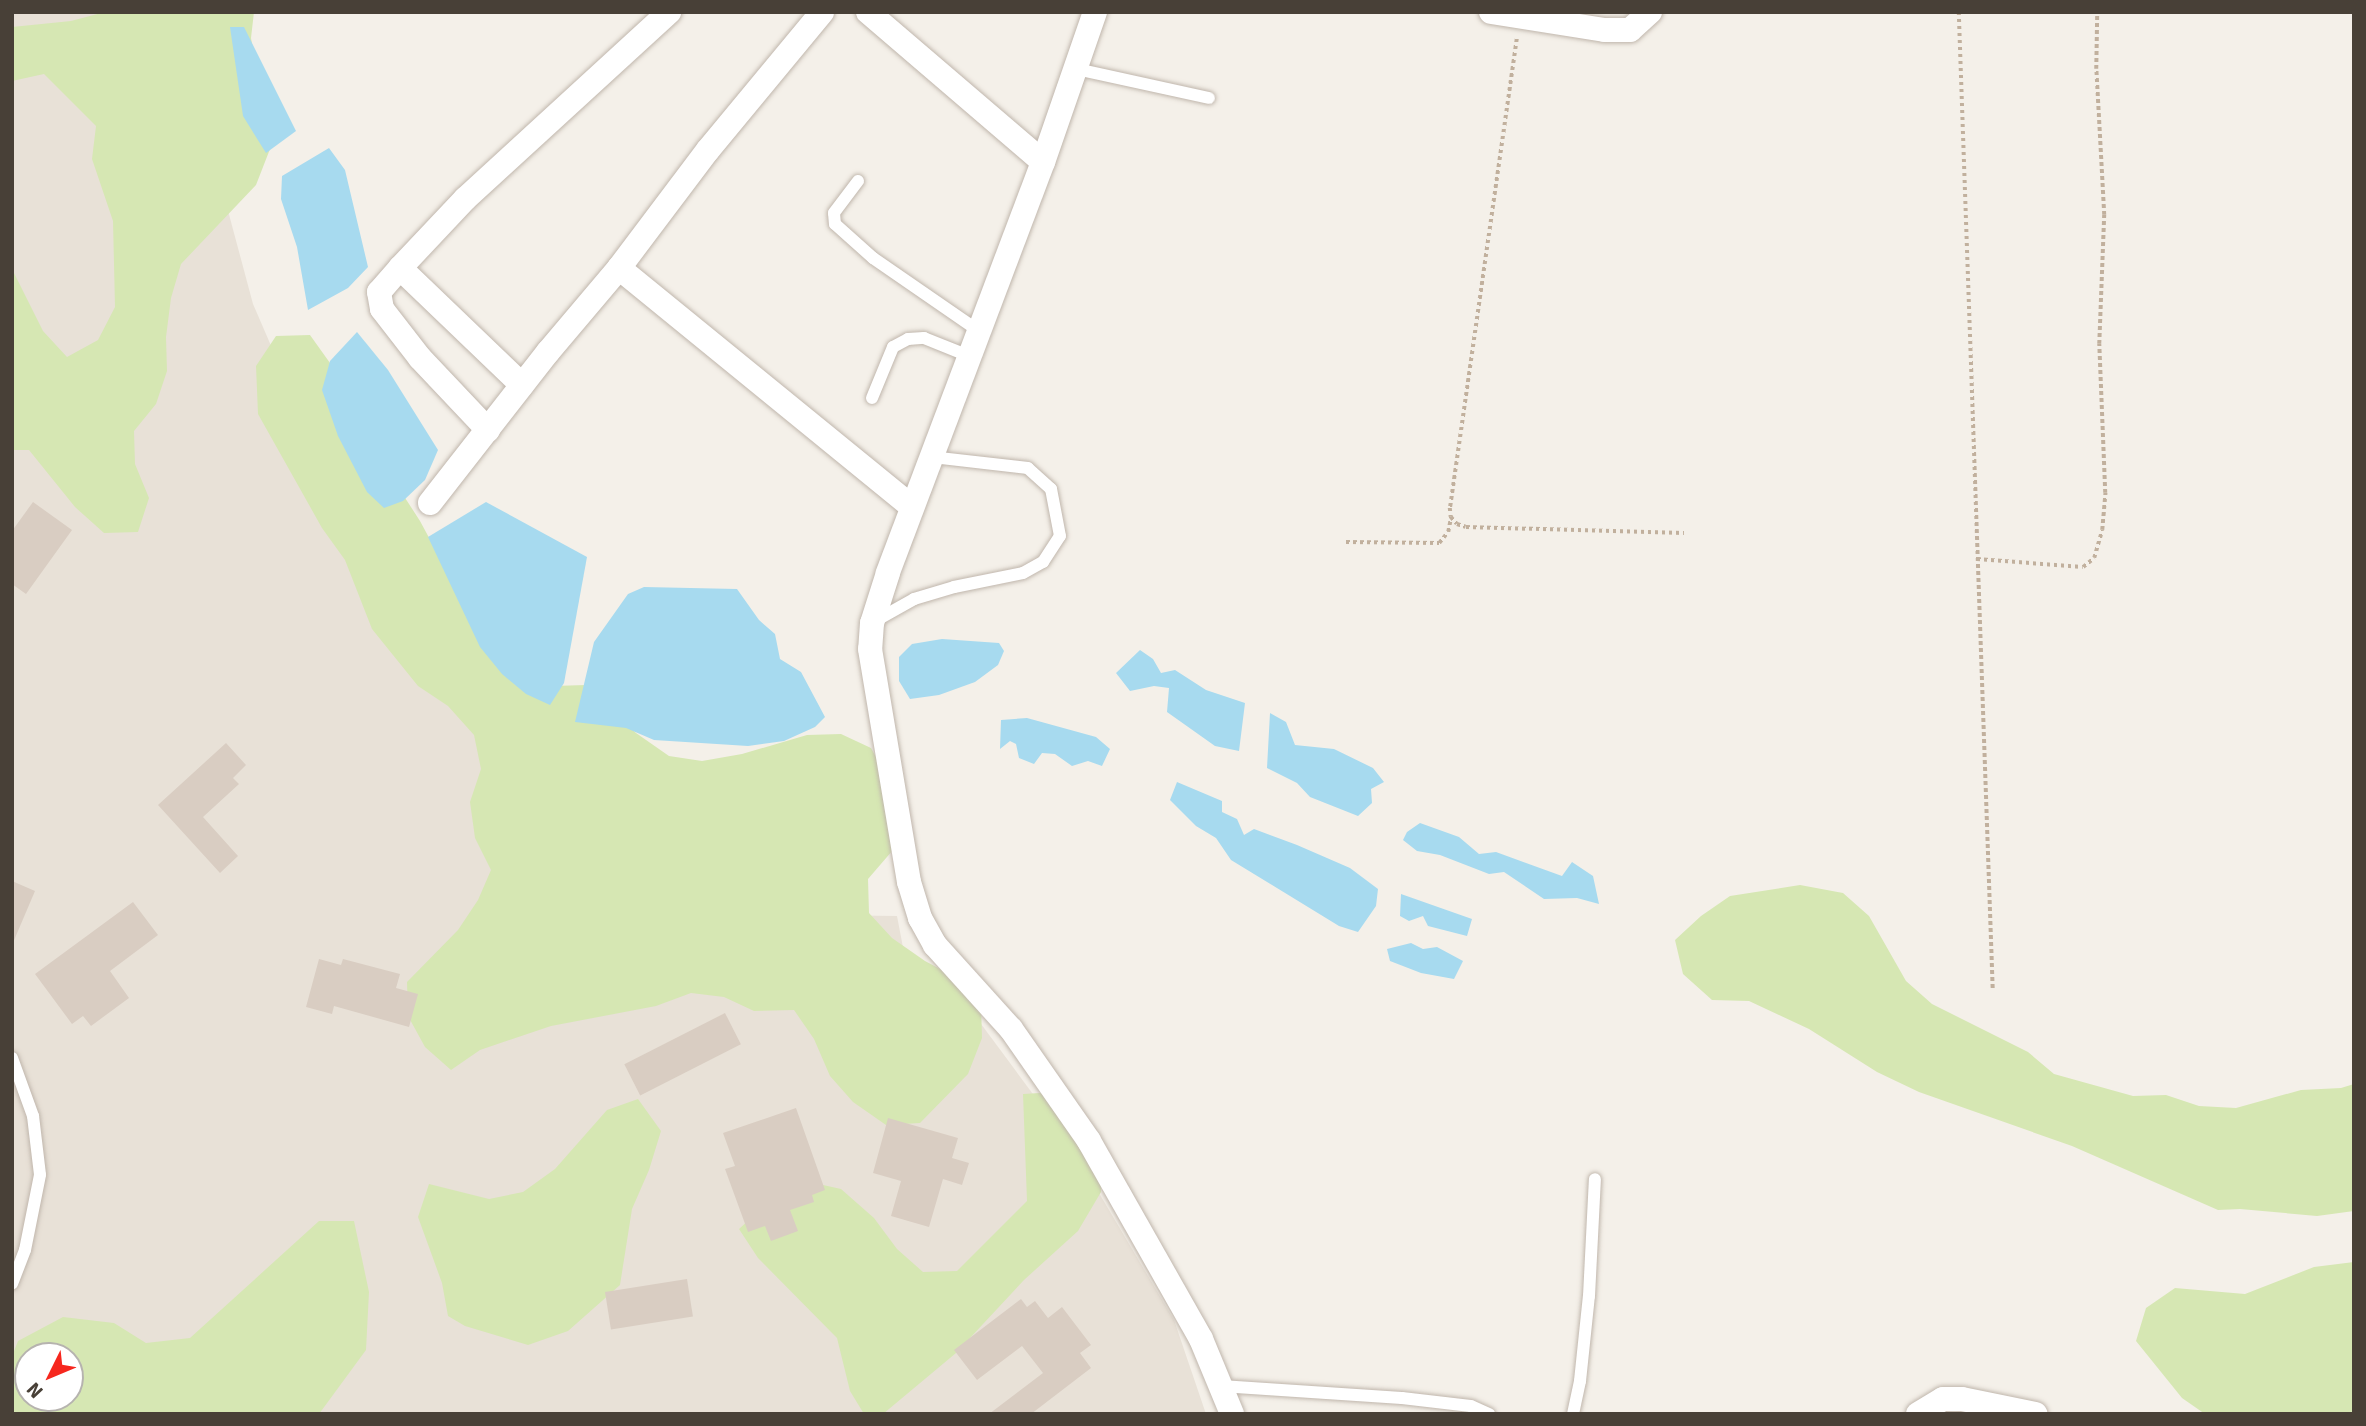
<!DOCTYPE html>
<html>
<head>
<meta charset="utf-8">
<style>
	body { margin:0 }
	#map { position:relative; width:2366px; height:1426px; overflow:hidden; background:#f4f0e9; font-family:Signika,sans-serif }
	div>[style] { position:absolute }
	.residential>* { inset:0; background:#e8e1d7 }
	.green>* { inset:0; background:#d6e7b3 }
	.water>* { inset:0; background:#a7daef }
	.building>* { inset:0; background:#d9cdc2; transform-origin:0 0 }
	.path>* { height:3.5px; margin-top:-1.75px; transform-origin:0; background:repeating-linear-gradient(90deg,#c1b09d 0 3.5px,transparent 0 7px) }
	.roads { filter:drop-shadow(0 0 2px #c0b6ac) drop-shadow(0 0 2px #c0b6ac) }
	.lane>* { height:12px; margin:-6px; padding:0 6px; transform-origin:6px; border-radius:6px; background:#fff }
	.street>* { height:24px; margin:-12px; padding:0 12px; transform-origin:12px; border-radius:12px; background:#fff }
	span { translate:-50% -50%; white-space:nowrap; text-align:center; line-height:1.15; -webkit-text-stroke:7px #fff; paint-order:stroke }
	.frame { position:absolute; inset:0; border:14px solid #484037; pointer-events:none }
	.north { position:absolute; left:14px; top:1342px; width:70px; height:70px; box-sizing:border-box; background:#fff; border:2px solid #b6b3af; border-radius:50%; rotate:227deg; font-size:19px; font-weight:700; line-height:28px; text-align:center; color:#484037 }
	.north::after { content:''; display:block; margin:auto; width:24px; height:32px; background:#f6271e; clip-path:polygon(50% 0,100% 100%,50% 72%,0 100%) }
</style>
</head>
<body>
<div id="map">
	<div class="residential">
		<i style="clip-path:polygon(evenodd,12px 12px,168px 12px,189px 65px,253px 304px,316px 450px,745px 914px,897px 916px,906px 963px,964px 1001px,1070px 1144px,1174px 1320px,1206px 1414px,12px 1414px,12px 12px,28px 1356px,70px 1356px,70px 1398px,28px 1398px,28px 1356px)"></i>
	</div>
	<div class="green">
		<i style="clip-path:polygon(105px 12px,254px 12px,251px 38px,270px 149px,256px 185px,181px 264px,171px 298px,166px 337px,167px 371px,156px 404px,134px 431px,135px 464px,149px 498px,138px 532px,104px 533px,75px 507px,29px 450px,12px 450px,12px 269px,43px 331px,67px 357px,98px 340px,115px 307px,113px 221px,92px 159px,96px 126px,44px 74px,12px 81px,12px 27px,71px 21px)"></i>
		<i style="clip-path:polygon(310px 335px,335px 370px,389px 473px,420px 521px,454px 584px,553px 686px,586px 685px,636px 733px,669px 756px,702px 761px,742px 754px,807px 735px,841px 734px,871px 748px,888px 779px,893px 850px,868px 879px,869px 913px,892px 938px,925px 961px,957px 978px,981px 1004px,982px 1038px,968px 1074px,920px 1123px,886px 1125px,853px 1102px,830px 1076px,814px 1039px,794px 1010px,754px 1011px,724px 997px,691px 993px,656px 1006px,551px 1026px,480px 1050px,451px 1070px,425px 1047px,408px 1016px,407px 982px,458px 930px,478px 900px,491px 870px,475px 838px,470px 802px,481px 769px,474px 735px,448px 706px,418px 686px,372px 629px,345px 560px,322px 528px,258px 414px,256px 366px,276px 336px)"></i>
		<i style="clip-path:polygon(1800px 885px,1843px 893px,1869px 916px,1906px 981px,1932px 1004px,2028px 1052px,2054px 1074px,2133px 1096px,2166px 1095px,2199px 1106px,2236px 1108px,2301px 1090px,2341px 1088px,2354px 1084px,2354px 1211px,2317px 1216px,2240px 1209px,2218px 1210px,2072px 1146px,1919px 1092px,1877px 1072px,1809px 1029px,1749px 1001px,1712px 1000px,1683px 974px,1675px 940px,1701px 916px,1730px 896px)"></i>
		<i style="clip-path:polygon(1057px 1092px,1100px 1152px,1101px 1192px,1078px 1231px,1024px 1280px,956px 1353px,883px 1414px,864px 1414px,850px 1391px,837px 1338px,758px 1258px,739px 1229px,764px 1206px,805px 1181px,841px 1189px,874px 1218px,897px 1249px,923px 1272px,957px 1271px,1027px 1201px,1023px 1094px)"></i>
		<i style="clip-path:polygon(638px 1099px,661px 1131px,649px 1170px,632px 1209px,620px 1285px,568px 1331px,528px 1345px,465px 1326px,448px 1316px,442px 1283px,418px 1217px,429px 1184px,489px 1199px,523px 1192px,555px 1169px,607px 1110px)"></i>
		<i style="clip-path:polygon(evenodd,319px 1221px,354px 1221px,369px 1292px,366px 1350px,319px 1414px,12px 1414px,12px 1356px,18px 1341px,63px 1317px,114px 1323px,146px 1343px,190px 1338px,319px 1221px,70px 1356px,70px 1398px,28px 1398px,28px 1356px,70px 1356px)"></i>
		<i style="clip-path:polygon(2354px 1262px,2354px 1414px,2205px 1414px,2182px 1398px,2136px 1341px,2146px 1308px,2175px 1288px,2245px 1294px,2314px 1267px)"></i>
	</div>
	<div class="water">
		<i style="clip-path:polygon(230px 27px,244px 27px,296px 131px,266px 153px,243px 116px)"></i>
		<i style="clip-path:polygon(329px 148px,345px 170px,368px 267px,348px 288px,308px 310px,297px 247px,281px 199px,282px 176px)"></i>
		<i style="clip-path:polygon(357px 332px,388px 370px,438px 450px,425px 480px,403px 501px,384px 508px,367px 492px,338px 436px,322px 390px,330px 361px)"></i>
		<i style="clip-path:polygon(486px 502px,587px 557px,564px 683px,550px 705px,526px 694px,502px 674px,480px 647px,428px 537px)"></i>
		<i style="clip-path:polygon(644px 587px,737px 589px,759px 620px,775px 634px,780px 659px,801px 672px,825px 717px,815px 727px,784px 741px,748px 746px,654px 740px,626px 728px,575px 722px,594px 642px,628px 594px)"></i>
		<i style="clip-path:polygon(942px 639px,999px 643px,1004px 651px,998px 665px,975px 682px,939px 695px,910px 699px,899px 681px,899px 657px,912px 644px)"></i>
		<i style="clip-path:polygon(1140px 650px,1153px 659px,1161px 673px,1175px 670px,1206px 690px,1245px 703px,1239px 751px,1215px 746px,1167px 712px,1169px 688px,1154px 686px,1130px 691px,1116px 673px)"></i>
		<i style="clip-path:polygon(1270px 713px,1286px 722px,1295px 745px,1334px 749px,1373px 768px,1384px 782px,1371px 789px,1372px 803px,1358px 816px,1310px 797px,1297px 783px,1267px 768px)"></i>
		<i style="clip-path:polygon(1027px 718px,1096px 737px,1110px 749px,1102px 766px,1088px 761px,1072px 766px,1055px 754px,1042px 753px,1034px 764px,1019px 758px,1016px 744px,1010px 741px,1000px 749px,1001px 720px)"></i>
		<i style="clip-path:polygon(1177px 782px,1222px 801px,1222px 812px,1237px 819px,1244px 835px,1254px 829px,1297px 845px,1350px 868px,1378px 889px,1376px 906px,1358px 932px,1339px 926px,1231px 860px,1216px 838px,1196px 826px,1170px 800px)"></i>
		<i style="clip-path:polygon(1420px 823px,1459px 837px,1479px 854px,1496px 852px,1562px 876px,1572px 862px,1593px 876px,1599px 904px,1577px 898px,1544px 899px,1504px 872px,1489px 874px,1440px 855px,1417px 851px,1403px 840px,1407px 832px)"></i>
		<i style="clip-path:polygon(1401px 894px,1472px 919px,1467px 936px,1428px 926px,1423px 916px,1409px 921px,1400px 916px)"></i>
		<i style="clip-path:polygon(1411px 943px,1423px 949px,1437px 947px,1463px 961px,1454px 979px,1421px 973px,1390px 961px,1387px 949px)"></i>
	</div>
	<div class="building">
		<i style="clip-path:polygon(33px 502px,72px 530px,26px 594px,12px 584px,12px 531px)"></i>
		<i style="clip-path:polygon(226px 743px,246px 765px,233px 778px,239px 784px,203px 817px,238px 856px,220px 873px,158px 805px)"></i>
		<i style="clip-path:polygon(12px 881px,35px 891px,12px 945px)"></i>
		<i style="clip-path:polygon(133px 902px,158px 935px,110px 971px,129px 998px,91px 1026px,83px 1016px,72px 1024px,35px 974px)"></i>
		<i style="clip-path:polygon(319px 959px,341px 965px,343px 959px,400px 974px,396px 988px,418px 994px,409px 1027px,334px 1006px,332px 1014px,306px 1007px)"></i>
		<i style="left:725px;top:1013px;width:35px;height:113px;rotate:63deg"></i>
		<i style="clip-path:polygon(796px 1108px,825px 1190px,812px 1195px,814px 1202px,790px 1210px,798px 1231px,771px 1241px,765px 1226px,748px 1232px,725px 1169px,735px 1166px,723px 1133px)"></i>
		<i style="clip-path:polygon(888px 1118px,958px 1138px,952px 1158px,969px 1163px,962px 1185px,943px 1179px,929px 1227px,891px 1216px,901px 1181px,873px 1173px)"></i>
		<i style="left:687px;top:1279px;width:38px;height:83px;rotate:81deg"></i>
		<i style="clip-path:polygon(1021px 1299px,1027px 1307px,1035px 1301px,1048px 1318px,1062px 1307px,1091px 1345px,1080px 1353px,1091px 1368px,1031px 1414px,989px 1414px,1043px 1373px,1022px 1346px,977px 1380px,954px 1350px)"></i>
	</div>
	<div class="path">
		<i style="left:1959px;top:12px;width:978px;rotate:88.01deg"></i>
		<i style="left:1517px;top:39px;width:474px;rotate:98.1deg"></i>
		<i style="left:1450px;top:508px;width:9px;rotate:84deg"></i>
		<i style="left:1451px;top:517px;width:9px;rotate:49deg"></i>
		<i style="left:1457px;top:524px;width:9px;rotate:18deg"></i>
		<i style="left:1466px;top:527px;width:218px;rotate:1.6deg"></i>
		<i style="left:1346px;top:542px;width:93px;rotate:0.6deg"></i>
		<i style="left:1439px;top:543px;width:14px;rotate:-51deg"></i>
		<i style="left:1448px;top:532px;width:15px;rotate:-79deg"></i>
		<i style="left:1977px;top:559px;width:106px;rotate:4.3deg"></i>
		<i style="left:2083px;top:567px;width:14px;rotate:-39deg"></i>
		<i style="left:2094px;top:558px;width:29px;rotate:-74deg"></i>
		<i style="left:2102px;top:530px;width:37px;rotate:-85deg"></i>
		<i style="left:2105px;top:493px;width:149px;rotate:-92.3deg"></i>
		<i style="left:2099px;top:344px;width:129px;rotate:-87.8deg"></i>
		<i style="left:2104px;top:215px;width:146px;rotate:-93.1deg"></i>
		<i style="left:2096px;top:69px;width:57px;rotate:-89deg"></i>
	</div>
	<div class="roads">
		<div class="lane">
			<i style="left:1076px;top:69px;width:136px;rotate:12.3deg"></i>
			<i style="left:858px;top:181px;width:40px;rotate:127deg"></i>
			<i style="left:834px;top:213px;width:11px;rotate:85deg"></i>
			<i style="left:835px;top:224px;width:51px;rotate:41.8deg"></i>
			<i style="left:873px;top:258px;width:129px;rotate:34.6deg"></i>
			<i style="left:872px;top:398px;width:55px;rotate:-67.6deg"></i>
			<i style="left:893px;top:347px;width:17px;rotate:-28deg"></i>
			<i style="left:908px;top:339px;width:16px;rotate:-4deg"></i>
			<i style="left:924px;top:338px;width:48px;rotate:21.8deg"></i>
			<i style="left:875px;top:621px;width:45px;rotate:-29.4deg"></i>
			<i style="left:914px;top:599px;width:42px;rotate:-16.7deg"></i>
			<i style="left:954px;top:587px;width:70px;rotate:-11.5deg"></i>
			<i style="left:1023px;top:573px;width:23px;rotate:-29deg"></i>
			<i style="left:1043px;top:562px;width:31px;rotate:-57deg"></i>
			<i style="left:1060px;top:536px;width:48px;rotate:-100.8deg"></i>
			<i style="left:1051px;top:489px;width:31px;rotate:-138deg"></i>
			<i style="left:1028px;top:468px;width:98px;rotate:-173.5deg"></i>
			<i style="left:12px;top:1058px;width:62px;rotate:70.1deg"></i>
			<i style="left:33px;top:1116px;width:59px;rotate:83.2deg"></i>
			<i style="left:40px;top:1175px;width:76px;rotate:101.3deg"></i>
			<i style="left:25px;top:1250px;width:36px;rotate:111deg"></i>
			<i style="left:1221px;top:1386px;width:181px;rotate:3.8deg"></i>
			<i style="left:1402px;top:1398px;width:69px;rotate:6.6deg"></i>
			<i style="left:1471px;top:1406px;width:20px;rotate:24deg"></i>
			<i style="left:1573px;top:1414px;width:34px;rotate:-78deg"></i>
			<i style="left:1580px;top:1381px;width:85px;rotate:-84deg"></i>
			<i style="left:1589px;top:1296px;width:117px;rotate:-87.1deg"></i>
		</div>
		<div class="street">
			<i style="left:868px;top:12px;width:230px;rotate:40.6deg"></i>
			<i style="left:1095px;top:12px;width:159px;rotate:109.1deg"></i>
			<i style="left:1043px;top:162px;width:439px;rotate:110.7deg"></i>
			<i style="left:888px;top:573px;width:52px;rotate:107.7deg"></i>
			<i style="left:872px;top:623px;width:26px;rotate:94deg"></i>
			<i style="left:870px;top:649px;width:236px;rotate:80.5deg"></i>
			<i style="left:909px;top:882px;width:38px;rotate:73deg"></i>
			<i style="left:920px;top:918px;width:31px;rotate:61deg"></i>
			<i style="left:935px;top:945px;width:113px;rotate:47.9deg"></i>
			<i style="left:1011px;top:1029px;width:136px;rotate:55.1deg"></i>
			<i style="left:1089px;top:1141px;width:227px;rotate:60.5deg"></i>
			<i style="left:1201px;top:1339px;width:81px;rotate:67.5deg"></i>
			<i style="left:1491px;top:12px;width:115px;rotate:9deg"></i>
			<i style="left:1605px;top:30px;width:25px"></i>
			<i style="left:1630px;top:30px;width:27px;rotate:-42deg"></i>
			<i style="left:400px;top:268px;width:32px;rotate:131deg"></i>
			<i style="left:379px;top:292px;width:17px;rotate:80deg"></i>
			<i style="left:382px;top:309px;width:62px;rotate:52.2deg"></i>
			<i style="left:420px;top:358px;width:99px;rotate:46.6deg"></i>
			<i style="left:619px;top:268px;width:378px;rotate:39.2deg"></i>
			<i style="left:522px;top:385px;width:169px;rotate:-136.2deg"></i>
			<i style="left:400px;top:268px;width:95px;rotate:-46.7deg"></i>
			<i style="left:465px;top:199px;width:277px;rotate:-42.5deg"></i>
			<i style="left:430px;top:503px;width:192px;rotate:-52deg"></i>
			<i style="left:548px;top:352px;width:110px;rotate:-49.8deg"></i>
			<i style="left:619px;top:268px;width:148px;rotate:-53deg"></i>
			<i style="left:708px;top:150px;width:179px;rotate:-50.4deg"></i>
			<i style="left:1918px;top:1414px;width:29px;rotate:-31deg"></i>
			<i style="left:1943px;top:1399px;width:19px"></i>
			<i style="left:1962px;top:1399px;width:75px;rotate:11.6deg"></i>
		</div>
	</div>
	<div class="frame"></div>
	<div class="north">N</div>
</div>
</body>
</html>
